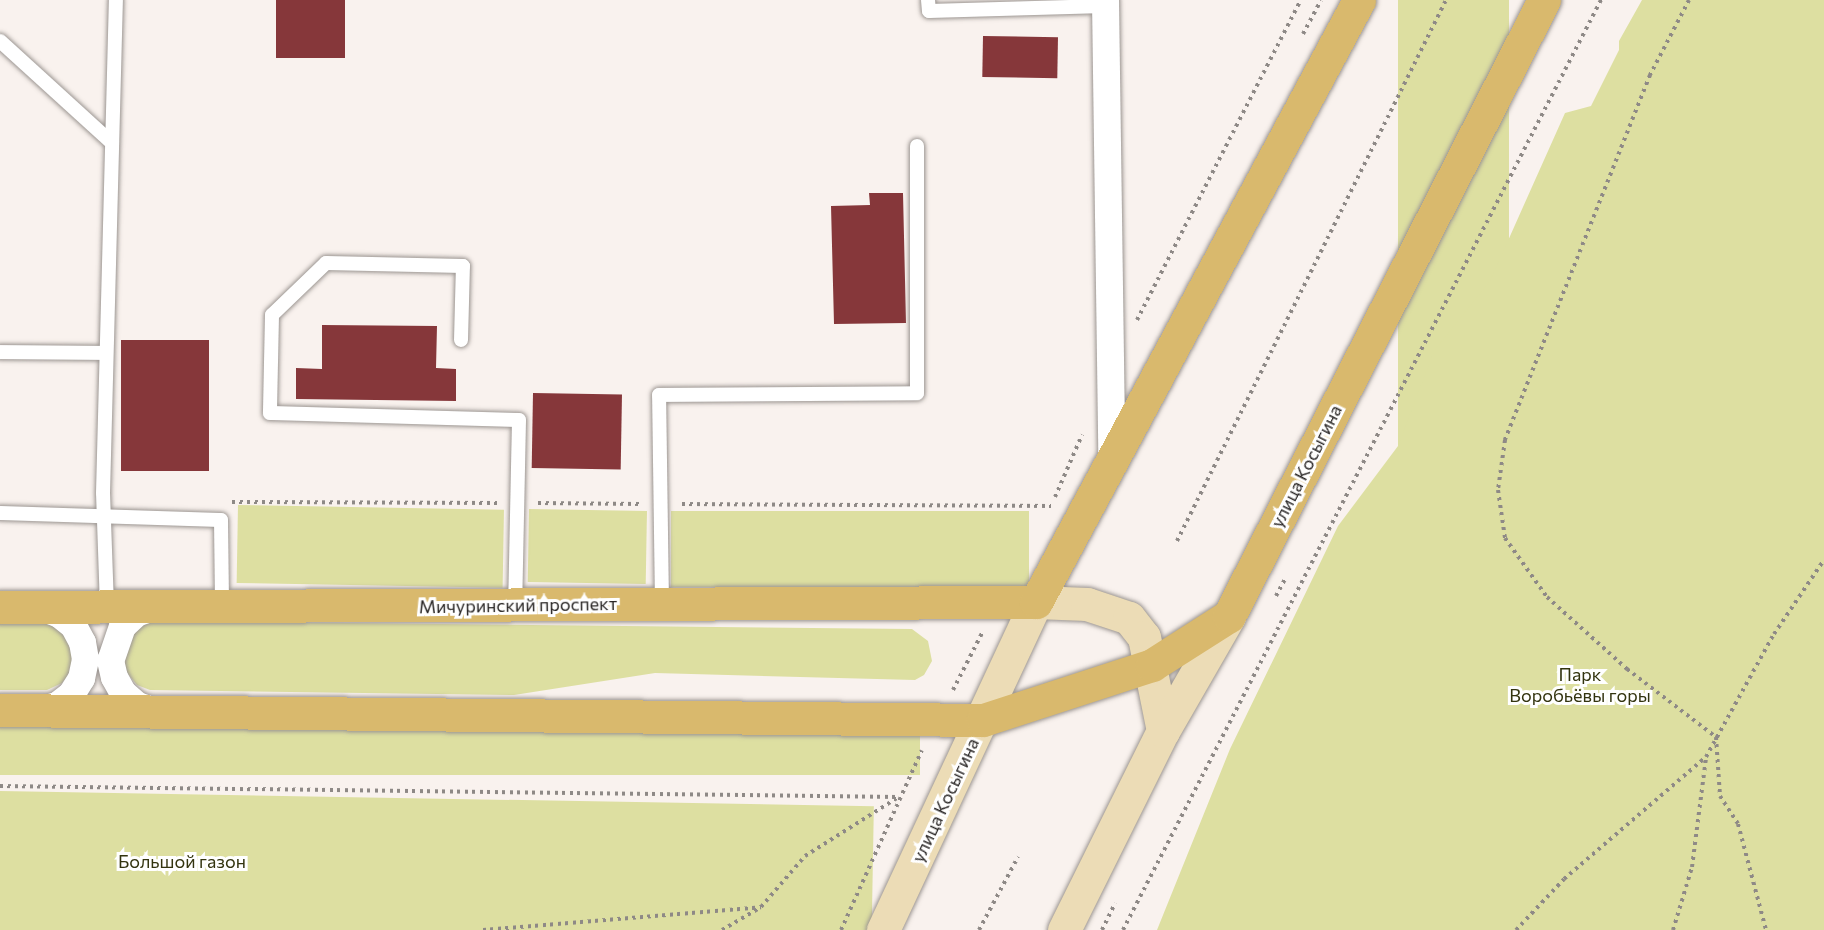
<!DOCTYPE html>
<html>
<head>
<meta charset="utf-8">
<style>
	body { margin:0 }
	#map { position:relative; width:1824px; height:930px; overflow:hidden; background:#f9f2ee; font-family:Commissioner,sans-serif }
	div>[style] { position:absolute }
	.green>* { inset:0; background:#dddfa1; transform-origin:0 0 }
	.building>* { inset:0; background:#86373a; transform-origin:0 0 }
	.path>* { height:4px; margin-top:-2px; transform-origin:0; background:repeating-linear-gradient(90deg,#8e8986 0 3px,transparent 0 7.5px) }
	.roads { filter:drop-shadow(0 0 2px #9c9692) drop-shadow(0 0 2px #9c9692) }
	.lane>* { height:14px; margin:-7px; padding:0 7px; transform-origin:7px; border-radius:7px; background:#fff }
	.street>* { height:27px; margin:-13.5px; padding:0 13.5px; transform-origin:13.5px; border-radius:13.5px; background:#fff }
	.secondary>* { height:33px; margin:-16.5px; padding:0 16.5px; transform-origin:16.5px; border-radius:16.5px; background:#ecdcb6 }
	.primary>* { height:33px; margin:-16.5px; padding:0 16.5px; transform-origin:16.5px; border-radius:16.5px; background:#d9b96d }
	span { translate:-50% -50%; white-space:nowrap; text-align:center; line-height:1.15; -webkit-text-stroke:6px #fff; paint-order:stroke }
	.street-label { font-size:18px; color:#282524 }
	.park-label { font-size:18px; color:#33340f }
</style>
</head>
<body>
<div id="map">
	<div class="green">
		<i style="left:1398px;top:0;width:111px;height:590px"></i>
		<i style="clip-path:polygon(1642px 0,1824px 0,1824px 930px,1157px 930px,1230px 749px,1338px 526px,1398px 446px,1434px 351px,1490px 281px,1565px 113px,1591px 106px,1619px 50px,1619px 41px)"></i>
		<i style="left:238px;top:505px;width:266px;height:78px;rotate:1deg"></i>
		<i style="left:529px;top:509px;width:118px;height:73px;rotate:1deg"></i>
		<i style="left:671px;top:511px;width:358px;height:76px"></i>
		<i style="clip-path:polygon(0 620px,48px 621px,63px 628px,76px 665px,62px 683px,47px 690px,0 690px)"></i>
		<i style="clip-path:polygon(151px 621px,912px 629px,928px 641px,932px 661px,924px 675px,915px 680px,655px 673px,514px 695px,150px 690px,137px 685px,124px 669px,124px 641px,141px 625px)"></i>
		<i style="left:0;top:726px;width:920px;height:49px"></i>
		<i style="left:0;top:791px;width:874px;height:139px;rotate:1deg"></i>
	</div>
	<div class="building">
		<i style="left:276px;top:0;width:69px;height:58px"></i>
		<i style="left:983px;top:36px;width:75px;height:41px;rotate:1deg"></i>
		<i style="clip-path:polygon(869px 193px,903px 193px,906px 323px,834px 324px,831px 206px,870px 205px)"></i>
		<i style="clip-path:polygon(322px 325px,437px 326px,436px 368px,456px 369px,456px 401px,296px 399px,296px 368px,322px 369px)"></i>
		<i style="left:209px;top:340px;width:131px;height:88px;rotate:90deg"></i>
		<i style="left:533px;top:393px;width:89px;height:75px;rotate:1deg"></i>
	</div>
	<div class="path">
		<i style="left:1689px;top:0;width:85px;rotate:117.5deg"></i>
		<i style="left:1650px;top:75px;width:393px;rotate:111.7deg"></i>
		<i style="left:1505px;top:440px;width:50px;rotate:98deg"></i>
		<i style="left:1498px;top:490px;width:49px;rotate:81.7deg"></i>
		<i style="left:1505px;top:538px;width:72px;rotate:54.6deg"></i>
		<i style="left:1547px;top:597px;width:108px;rotate:42deg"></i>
		<i style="left:1627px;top:669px;width:112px;rotate:37.4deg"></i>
		<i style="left:1716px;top:737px;width:59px;rotate:86.1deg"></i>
		<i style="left:1720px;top:796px;width:33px;rotate:57deg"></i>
		<i style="left:1738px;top:824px;width:110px;rotate:75.2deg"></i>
		<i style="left:1303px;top:34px;width:38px;rotate:-62deg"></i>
		<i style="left:1137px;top:320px;width:360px;rotate:-62.9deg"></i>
		<i style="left:1055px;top:497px;width:68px;rotate:-66.5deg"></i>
		<i style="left:232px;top:502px;width:265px;rotate:0.2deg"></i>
		<i style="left:538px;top:503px;width:103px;rotate:0.6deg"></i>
		<i style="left:682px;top:504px;width:369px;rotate:0.3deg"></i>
		<i style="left:1177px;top:541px;width:604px;rotate:-63.56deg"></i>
		<i style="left:1276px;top:596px;width:19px;rotate:-62deg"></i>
		<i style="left:953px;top:690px;width:64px;rotate:-63deg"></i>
		<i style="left:0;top:786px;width:898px;rotate:0.7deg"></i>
		<i style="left:483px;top:930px;width:279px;rotate:-4.7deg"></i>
		<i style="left:722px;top:930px;width:45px;rotate:-30.5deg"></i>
		<i style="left:761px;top:907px;width:67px;rotate:-49.2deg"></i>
		<i style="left:805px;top:856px;width:109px;rotate:-32.2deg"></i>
		<i style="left:841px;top:930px;width:197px;rotate:-65.8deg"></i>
		<i style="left:979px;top:930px;width:83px;rotate:-61.9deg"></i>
		<i style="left:1102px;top:930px;width:30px;rotate:-64deg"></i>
		<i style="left:1123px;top:930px;width:1046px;rotate:-62.8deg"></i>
		<i style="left:1516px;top:930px;width:70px;rotate:-46.7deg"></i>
		<i style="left:1564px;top:879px;width:187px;rotate:-40.7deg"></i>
		<i style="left:1706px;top:757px;width:141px;rotate:-61.1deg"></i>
		<i style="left:1774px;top:634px;width:89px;rotate:-56deg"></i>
		<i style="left:1673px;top:930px;width:66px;rotate:-73.2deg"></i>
		<i style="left:1692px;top:867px;width:111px;rotate:-82.7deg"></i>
	</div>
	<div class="roads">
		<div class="lane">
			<i style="left:928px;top:0;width:11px;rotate:85deg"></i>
			<i style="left:929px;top:11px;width:176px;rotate:-1.6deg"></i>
			<i style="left:0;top:41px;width:151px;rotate:42.3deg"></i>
			<i style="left:461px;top:340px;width:74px;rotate:-88.5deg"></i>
			<i style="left:463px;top:266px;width:137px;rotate:-178.7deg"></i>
			<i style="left:326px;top:263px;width:75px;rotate:136.1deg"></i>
			<i style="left:272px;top:315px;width:98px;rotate:91.2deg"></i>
			<i style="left:270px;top:413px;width:249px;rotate:1.6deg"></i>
			<i style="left:519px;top:420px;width:185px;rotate:91.2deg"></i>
			<i style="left:0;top:352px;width:106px;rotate:0.5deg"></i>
			<i style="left:0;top:513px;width:221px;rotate:1.8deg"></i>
			<i style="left:221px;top:520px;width:85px;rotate:89.3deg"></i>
			<i style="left:662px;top:604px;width:209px;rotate:-90.8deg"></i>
			<i style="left:659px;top:395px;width:258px;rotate:-0.4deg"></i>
			<i style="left:917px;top:393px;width:247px;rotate:-90deg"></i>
			<i style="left:107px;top:607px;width:114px;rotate:-92deg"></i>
			<i style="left:103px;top:493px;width:493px;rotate:-88.5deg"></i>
		</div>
		<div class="street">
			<i style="left:1105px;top:0;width:458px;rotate:89.2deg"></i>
			<i style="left:153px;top:607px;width:18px;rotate:161deg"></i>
			<i style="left:136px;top:613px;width:19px;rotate:137deg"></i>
			<i style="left:122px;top:626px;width:36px;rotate:109deg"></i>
			<i style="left:110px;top:660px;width:17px;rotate:77deg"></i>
			<i style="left:114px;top:677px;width:18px;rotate:61deg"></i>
			<i style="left:123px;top:693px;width:18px;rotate:41deg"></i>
			<i style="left:137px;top:705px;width:18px;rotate:19deg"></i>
			<i style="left:39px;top:710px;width:19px;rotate:-16deg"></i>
			<i style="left:57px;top:705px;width:18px;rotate:-38deg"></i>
			<i style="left:71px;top:694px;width:19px;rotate:-58deg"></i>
			<i style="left:81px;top:678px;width:19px;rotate:-78deg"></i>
			<i style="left:85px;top:659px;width:17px;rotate:-100deg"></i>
			<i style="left:82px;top:642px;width:19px;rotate:-118deg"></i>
			<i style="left:73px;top:625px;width:18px;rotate:-142deg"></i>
			<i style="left:59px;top:614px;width:19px;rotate:-159deg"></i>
		</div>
		<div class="secondary">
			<i style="left:883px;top:930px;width:362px;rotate:-65deg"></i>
			<i style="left:1036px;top:602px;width:51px;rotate:2.2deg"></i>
			<i style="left:1087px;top:604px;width:44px;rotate:18.4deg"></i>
			<i style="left:1129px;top:618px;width:24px;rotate:52deg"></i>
			<i style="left:1144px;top:637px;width:96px;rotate:78.6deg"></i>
			<i style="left:1064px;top:930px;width:222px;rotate:-63.6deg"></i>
			<i style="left:1163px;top:731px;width:133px;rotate:-60.1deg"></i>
		</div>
		<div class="primary">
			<i style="left:0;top:607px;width:1036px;rotate:-0.28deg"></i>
			<i style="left:1036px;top:602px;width:683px;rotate:-61.78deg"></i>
			<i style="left:0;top:710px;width:983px;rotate:0.58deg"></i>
			<i style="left:983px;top:720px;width:178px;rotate:-18deg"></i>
			<i style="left:1152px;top:665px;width:91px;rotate:-32.5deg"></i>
			<i style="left:1229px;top:616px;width:692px;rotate:-62.92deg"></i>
		</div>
	</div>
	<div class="street-label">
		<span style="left:1306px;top:466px;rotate:-63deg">улица Косыгина</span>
		<span style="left:518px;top:605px;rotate:-1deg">Мичуринский проспект</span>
		<span style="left:945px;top:800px;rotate:-65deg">улица Косыгина</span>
	</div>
	<div class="park-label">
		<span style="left:1580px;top:685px">Парк<br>Воробьёвы горы</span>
		<span style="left:182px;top:861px">Большой газон</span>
	</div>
</div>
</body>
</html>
